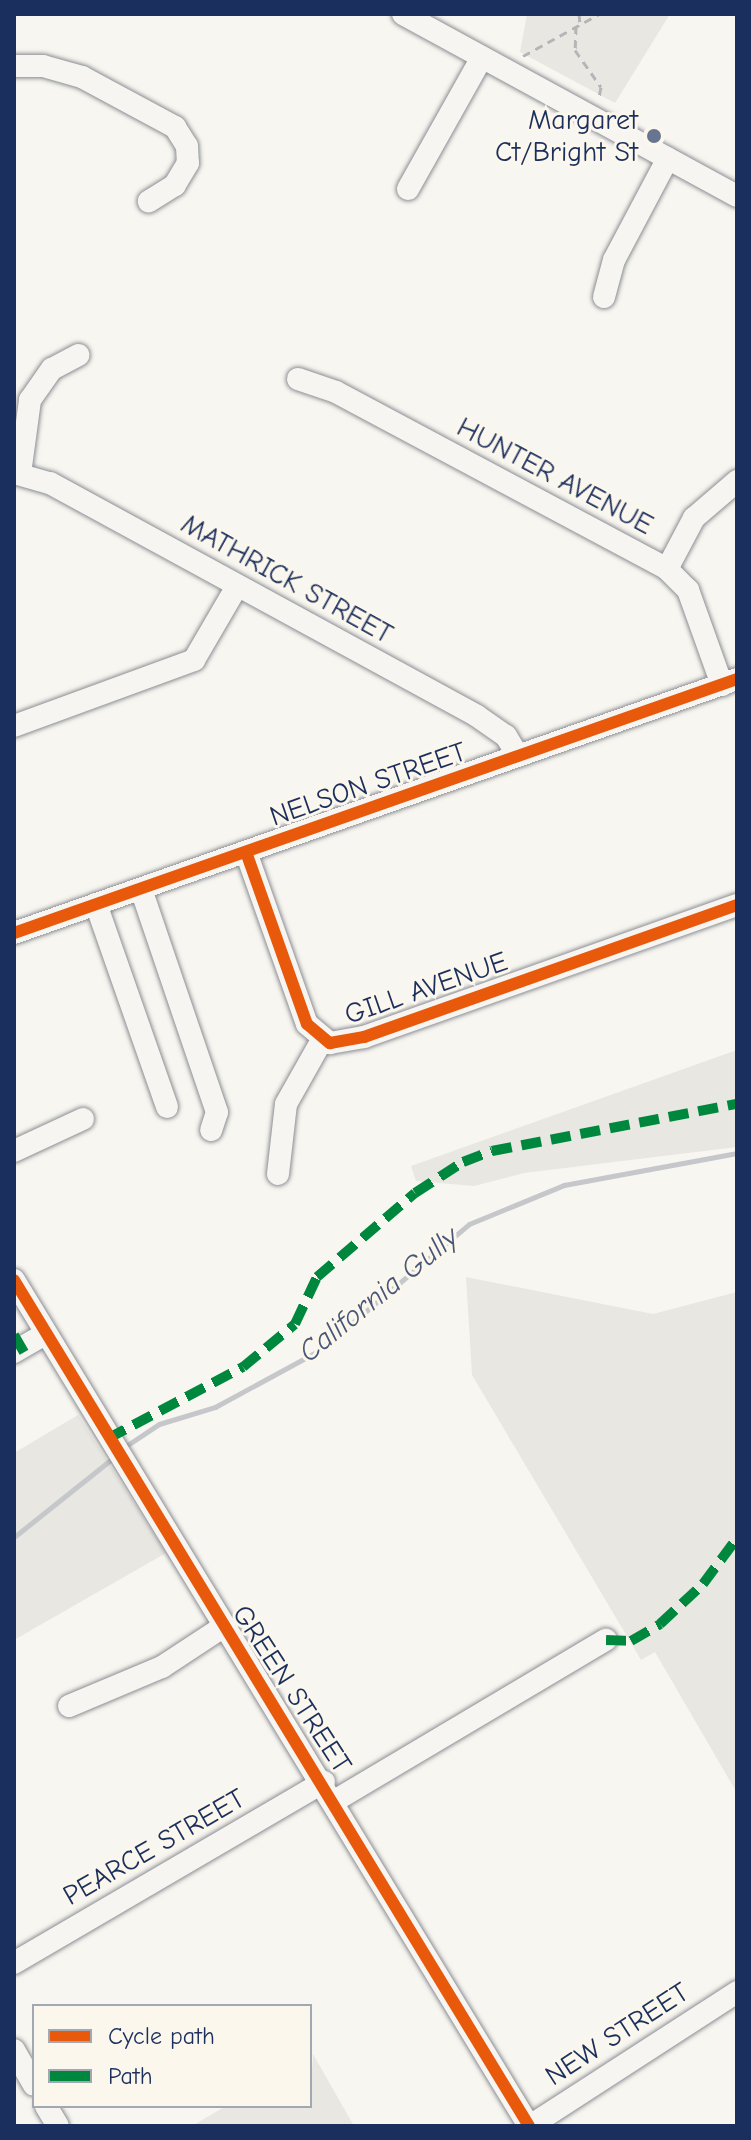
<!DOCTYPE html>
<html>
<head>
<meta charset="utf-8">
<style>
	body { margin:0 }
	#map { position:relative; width:751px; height:2140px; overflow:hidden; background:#f8f6f0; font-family:"Comic Neue",sans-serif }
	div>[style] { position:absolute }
	.green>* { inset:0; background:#e8e7e2 }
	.stream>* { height:5px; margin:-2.5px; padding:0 2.5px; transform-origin:2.5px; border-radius:2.5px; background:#c5c7cb }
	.path>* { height:3px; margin-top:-1.5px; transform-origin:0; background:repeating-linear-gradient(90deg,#b3b5b7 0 8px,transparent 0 14px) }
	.roads { filter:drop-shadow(0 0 2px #8b8e94) drop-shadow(0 0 2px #8b8e94) }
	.minor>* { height:22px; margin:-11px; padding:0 11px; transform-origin:11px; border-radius:11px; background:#f6f5f1 }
	.quiet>* { height:10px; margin-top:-5px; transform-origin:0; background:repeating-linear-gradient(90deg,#00873e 0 20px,transparent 0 30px) }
	.cycleway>* { height:12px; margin:-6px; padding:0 6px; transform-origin:6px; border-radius:6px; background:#e8590c }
	.dots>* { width:22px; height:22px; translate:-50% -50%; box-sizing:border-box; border:4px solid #fbf7ec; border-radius:50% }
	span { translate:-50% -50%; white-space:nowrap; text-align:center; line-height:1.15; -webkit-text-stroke:6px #fbf7ec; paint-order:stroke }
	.poi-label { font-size:28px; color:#1b2f5e }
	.right { translate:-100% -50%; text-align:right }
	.street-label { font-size:28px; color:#1b2f5e }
	.water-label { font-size:30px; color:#47577a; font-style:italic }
	.frame { position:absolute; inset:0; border:16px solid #1b2f5e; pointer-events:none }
	.legend { position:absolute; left:32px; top:2004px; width:280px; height:104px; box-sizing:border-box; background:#fbf7ec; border:2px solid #a1a7b3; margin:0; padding:10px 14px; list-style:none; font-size:24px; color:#1b2f5e }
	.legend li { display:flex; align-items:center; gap:16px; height:40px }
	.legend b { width:40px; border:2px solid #a1a7b3 }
</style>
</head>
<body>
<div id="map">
	<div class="green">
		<i style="clip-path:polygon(527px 14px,670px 14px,615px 103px,520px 52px)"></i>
		<i style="clip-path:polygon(737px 1050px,737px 1147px,524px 1173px,474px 1186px,416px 1181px,411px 1166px)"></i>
		<i style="clip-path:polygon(466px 1277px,653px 1314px,737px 1292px,737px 1793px,655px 1652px,641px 1660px,472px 1375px)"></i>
		<i style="clip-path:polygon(78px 1415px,166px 1553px,14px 1640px,14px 1453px)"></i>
		<i style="clip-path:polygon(313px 2054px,354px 2126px,192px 2126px,226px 2106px,310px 2106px)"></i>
	</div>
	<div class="stream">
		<i style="left:123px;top:1448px;width:43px;rotate:-33.7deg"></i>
		<i style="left:159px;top:1424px;width:59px;rotate:-16.9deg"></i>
		<i style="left:215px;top:1407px;width:119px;rotate:-28.5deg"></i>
		<i style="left:320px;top:1350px;width:195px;rotate:-40.2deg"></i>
		<i style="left:469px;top:1224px;width:103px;rotate:-22.3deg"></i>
		<i style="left:564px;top:1185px;width:176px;rotate:-10.5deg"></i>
		<i style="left:14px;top:1537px;width:127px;rotate:-38.6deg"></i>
	</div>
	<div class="path">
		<i style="left:579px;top:14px;width:9px;rotate:84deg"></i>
		<i style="left:576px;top:26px;width:24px;rotate:92deg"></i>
		<i style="left:575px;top:50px;width:45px;rotate:54.9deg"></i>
		<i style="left:601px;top:87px;width:10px;rotate:101deg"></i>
		<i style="left:523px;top:56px;width:87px;rotate:-28.9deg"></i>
	</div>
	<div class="roads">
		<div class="minor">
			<i style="left:403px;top:14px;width:380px;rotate:28.6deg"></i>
			<i style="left:14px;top:66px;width:29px"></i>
			<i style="left:43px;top:66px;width:41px;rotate:15.8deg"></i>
			<i style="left:82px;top:77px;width:106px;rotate:28.3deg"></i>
			<i style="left:175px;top:127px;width:22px;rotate:58deg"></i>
			<i style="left:187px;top:146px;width:17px;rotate:87deg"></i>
			<i style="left:188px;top:163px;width:26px;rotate:121deg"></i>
			<i style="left:175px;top:185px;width:31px;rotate:148deg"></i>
			<i style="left:408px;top:189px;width:151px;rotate:-60.7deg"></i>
			<i style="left:604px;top:297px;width:38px;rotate:-75deg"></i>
			<i style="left:614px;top:260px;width:115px;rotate:-62.1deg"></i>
			<i style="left:298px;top:379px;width:40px;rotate:18.9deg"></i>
			<i style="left:336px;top:392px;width:375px;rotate:28.1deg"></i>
			<i style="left:667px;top:569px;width:30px;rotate:45deg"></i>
			<i style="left:688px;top:590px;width:101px;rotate:70.3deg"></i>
			<i style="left:14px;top:473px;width:37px;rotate:16deg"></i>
			<i style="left:50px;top:483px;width:486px;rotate:28.6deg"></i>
			<i style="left:477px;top:716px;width:35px;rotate:35deg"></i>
			<i style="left:506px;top:736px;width:23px;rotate:59deg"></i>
			<i style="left:20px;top:474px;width:75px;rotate:-82.3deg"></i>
			<i style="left:30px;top:400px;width:38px;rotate:-55deg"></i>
			<i style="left:52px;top:369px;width:30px;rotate:-28deg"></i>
			<i style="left:667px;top:569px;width:58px;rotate:-62.1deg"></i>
			<i style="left:694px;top:518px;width:57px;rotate:-40.7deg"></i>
			<i style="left:14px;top:726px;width:192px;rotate:-20.1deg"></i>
			<i style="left:194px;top:660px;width:86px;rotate:-59.8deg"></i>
			<i style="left:246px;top:852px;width:182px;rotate:70.5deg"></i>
			<i style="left:307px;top:1024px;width:30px;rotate:40deg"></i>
			<i style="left:330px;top:1043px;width:35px;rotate:-10deg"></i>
			<i style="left:364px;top:1037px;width:396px;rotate:-19.5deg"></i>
			<i style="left:141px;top:889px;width:236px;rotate:71.2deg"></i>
			<i style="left:217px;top:1112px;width:19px;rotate:108deg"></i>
			<i style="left:96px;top:904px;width:215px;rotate:70.7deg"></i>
			<i style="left:14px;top:933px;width:766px;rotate:-19.36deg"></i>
			<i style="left:14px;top:1151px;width:76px;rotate:-24.9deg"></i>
			<i style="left:278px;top:1174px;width:70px;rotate:-83.5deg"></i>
			<i style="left:286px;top:1104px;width:73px;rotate:-60.6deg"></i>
			<i style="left:14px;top:1280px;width:990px;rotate:58.67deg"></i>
			<i style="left:14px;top:1352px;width:36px;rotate:-30deg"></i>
			<i style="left:69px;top:1706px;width:101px;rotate:-22.8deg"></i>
			<i style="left:162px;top:1667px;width:73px;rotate:-33.3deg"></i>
			<i style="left:336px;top:1800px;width:314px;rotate:-30.7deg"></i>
			<i style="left:14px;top:1963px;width:359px;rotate:-30.3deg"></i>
			<i style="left:14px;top:2050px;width:40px;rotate:60.3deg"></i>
			<i style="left:46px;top:2106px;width:23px;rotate:59deg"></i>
			<i style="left:530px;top:2126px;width:247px;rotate:-32.9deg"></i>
		</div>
	</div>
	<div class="quiet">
		<i style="left:14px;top:1335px;width:24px;rotate:60deg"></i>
		<i style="left:107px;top:1439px;width:154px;rotate:-27.9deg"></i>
		<i style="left:243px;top:1367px;width:67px;rotate:-39.6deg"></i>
		<i style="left:295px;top:1324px;width:52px;rotate:-64.9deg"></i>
		<i style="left:317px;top:1277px;width:129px;rotate:-40.6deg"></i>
		<i style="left:415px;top:1193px;width:57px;rotate:-32.9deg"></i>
		<i style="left:463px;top:1162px;width:31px;rotate:-21deg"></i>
		<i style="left:492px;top:1151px;width:249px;rotate:-10.9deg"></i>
		<i style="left:606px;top:1640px;width:25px;rotate:2deg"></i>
		<i style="left:631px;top:1641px;width:34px;rotate:-30deg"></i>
		<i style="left:660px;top:1624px;width:59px;rotate:-42.9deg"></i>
		<i style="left:703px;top:1584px;width:57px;rotate:-53.5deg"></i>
	</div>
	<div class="cycleway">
		<i style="left:246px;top:852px;width:182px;rotate:70.5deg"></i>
		<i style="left:307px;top:1024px;width:30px;rotate:40deg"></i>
		<i style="left:330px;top:1043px;width:35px;rotate:-10deg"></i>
		<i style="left:364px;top:1037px;width:396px;rotate:-19.5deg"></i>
		<i style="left:14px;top:933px;width:766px;rotate:-19.36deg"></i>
		<i style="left:14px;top:1280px;width:990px;rotate:58.67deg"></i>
	</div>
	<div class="dots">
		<i style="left:654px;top:136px;background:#687591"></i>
	</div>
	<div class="poi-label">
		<span class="right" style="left:638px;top:136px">Margaret<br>Ct/Bright St</span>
	</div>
	<div class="street-label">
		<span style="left:555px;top:476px;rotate:28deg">HUNTER AVENUE</span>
		<span style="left:287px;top:579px;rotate:29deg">MATHRICK STREET</span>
		<span style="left:368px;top:784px;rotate:-19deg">NELSON STREET</span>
		<span style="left:426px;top:988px;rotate:-19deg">GILL AVENUE</span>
		<span style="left:292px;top:1689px;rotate:57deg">GREEN STREET</span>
		<span style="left:154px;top:1847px;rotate:-30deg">PEARCE STREET</span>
		<span style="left:617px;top:2034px;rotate:-33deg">NEW STREET</span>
	</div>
	<div class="water-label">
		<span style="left:379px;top:1295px;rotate:-39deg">California Gully</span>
	</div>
	<div class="frame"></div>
	<ul class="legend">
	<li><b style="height:10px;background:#e8590c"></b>Cycle path</li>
	<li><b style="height:10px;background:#00873e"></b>Path</li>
	</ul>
</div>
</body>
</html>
